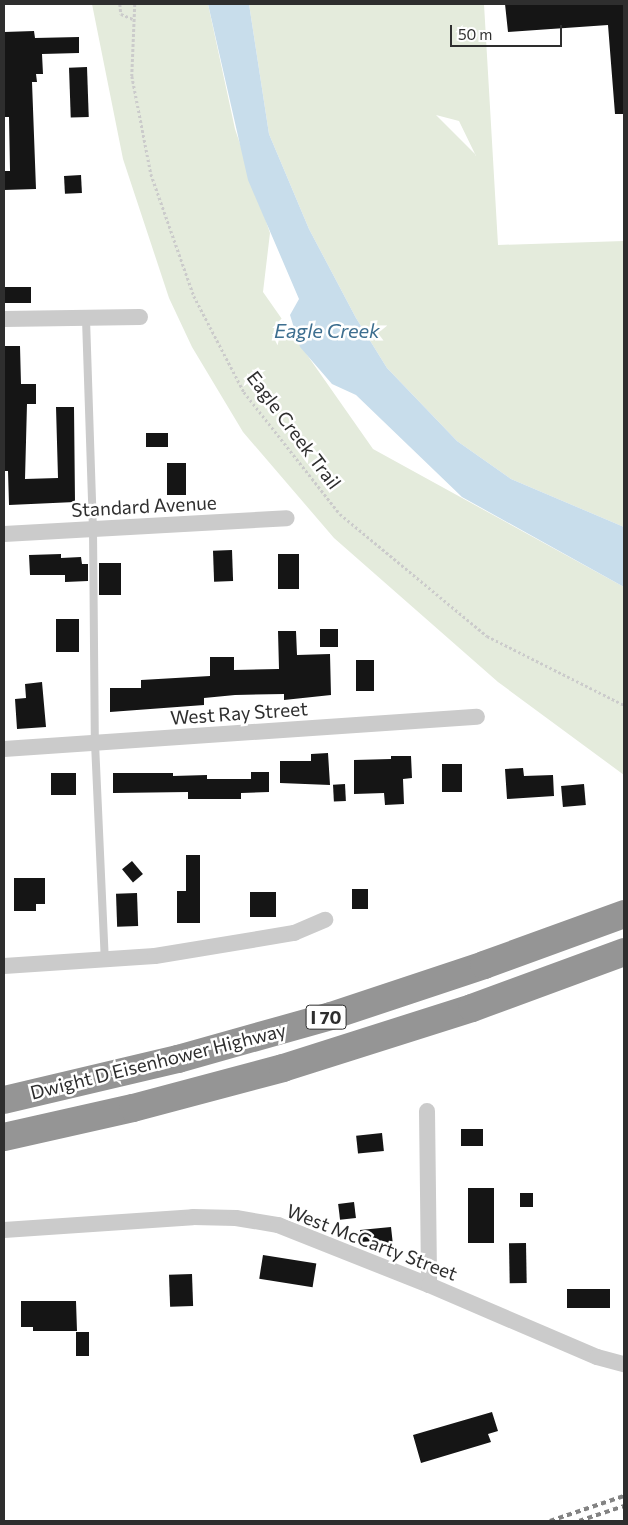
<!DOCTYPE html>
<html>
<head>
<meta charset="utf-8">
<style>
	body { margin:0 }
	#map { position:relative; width:628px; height:1525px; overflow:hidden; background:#fff; font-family:Commissioner,sans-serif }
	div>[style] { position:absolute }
	.green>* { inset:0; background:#e4ebdc }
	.water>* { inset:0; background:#c8ddeb }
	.building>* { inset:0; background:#151515; transform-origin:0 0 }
	.path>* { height:2.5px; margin-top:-1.25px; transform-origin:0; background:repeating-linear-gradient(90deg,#cbcbcb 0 2.5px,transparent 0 5px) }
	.lane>* { height:8px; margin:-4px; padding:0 4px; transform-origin:4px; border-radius:4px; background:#cbcbcb }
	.street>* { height:16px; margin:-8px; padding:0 8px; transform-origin:8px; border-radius:8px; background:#cbcbcb }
	.highway>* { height:28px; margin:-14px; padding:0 14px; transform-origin:14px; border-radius:14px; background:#959595 }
	.rail>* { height:4px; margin-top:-2px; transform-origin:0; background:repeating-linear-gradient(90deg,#838383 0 5px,transparent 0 9px) }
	span { translate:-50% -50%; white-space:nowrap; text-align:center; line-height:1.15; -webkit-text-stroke:5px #fff; paint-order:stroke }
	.shield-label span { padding:1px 4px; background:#fff; border:1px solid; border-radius:4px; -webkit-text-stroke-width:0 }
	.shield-label { font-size:18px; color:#2e2e2e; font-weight:700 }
	.street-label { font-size:19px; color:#2e2e2e }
	.water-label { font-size:20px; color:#3d6e8f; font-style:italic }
	.frame { position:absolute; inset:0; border:5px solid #2e2e2e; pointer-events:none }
	.scale { position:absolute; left:450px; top:25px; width:112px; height:22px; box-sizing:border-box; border:2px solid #2e2e2e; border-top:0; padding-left:6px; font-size:15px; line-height:18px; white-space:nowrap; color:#2e2e2e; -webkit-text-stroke:4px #fff; paint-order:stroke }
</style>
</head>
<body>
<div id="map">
	<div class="green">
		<i style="clip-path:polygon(92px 4px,208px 4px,235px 129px,270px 233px,263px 292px,373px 449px,624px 587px,624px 775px,498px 682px,334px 538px,243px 432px,192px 347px,169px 298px,123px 159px)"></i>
		<i style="clip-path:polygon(evenodd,249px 4px,484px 4px,498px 245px,624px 241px,624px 527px,511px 479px,457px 441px,387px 368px,356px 318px,309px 229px,269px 134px,249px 4px,436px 115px,459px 121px,476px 156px,476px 155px,436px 115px)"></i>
	</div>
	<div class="water">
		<i style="clip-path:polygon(208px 4px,249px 4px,269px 134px,309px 229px,356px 318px,387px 368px,457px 441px,511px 479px,624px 527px,624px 587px,462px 497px,356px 395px,332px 384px,300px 347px,290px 315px,299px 299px,248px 180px)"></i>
	</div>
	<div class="building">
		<i style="clip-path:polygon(505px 4px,624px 4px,624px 114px,615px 114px,608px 25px,508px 32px)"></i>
		<i style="clip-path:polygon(34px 31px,35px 38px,79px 37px,79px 53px,42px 54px,43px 74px,36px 74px,37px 82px,32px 82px,36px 189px,4px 190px,4px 171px,10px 171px,9px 117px,4px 117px,4px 32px)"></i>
		<i style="left:87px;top:67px;width:50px;height:18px;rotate:88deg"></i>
		<i style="left:81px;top:175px;width:18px;height:17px;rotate:87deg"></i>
		<i style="left:4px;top:287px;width:27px;height:16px"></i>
		<i style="clip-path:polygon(4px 346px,20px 346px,21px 384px,36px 384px,36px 404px,27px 404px,25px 479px,58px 478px,56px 407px,74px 407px,75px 502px,9px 505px,8px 471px,5px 471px)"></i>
		<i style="left:146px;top:433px;width:22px;height:14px"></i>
		<i style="left:167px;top:463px;width:19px;height:32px"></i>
		<i style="left:232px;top:550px;width:31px;height:19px;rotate:88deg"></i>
		<i style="clip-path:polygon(61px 554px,61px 558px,81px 557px,82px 564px,88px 564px,88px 581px,65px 582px,65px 575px,30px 575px,29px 555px)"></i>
		<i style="left:278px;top:554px;width:21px;height:35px"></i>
		<i style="left:121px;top:563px;width:32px;height:22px;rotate:90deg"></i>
		<i style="left:79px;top:619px;width:33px;height:23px;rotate:90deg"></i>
		<i style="left:320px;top:629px;width:18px;height:18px"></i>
		<i style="clip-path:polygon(278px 631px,296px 631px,297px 655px,330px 654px,331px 695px,284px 700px,284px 694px,235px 695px,204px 698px,204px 705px,110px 712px,110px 688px,141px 688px,141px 680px,210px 676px,210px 657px,234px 657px,234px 670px,279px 669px)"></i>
		<i style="left:356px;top:660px;width:18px;height:31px"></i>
		<i style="clip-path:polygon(42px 682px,46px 727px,17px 729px,15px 699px,26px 698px,25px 684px)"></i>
		<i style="clip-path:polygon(328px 753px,330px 785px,280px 783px,280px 761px,311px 761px,311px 754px)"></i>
		<i style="clip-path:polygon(391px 756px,411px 756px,412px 778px,403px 779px,404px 804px,385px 805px,384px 793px,354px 794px,354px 760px,391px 759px)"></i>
		<i style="left:442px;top:764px;width:20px;height:28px"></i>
		<i style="clip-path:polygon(523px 768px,524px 776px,553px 775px,554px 796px,507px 799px,505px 769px)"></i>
		<i style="clip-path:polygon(251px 772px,269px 772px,269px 792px,241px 793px,241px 799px,188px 799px,188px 792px,113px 793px,113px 773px,173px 773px,173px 776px,207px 775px,207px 779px,251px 779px)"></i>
		<i style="left:51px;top:773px;width:25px;height:22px"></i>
		<i style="left:345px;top:784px;width:17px;height:12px;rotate:87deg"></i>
		<i style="left:584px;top:784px;width:21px;height:23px;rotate:85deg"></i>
		<i style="clip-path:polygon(186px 855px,200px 855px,200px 923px,177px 923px,177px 891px,186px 891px)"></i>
		<i style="left:132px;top:861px;width:17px;height:13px;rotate:50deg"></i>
		<i style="clip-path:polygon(14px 878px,45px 878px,45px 904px,36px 904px,36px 911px,14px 911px)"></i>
		<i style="left:352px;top:889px;width:16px;height:20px"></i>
		<i style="left:250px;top:892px;width:26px;height:25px"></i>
		<i style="left:137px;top:893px;width:33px;height:21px;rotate:88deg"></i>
		<i style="left:461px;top:1129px;width:22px;height:17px"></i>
		<i style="left:382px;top:1133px;width:18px;height:26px;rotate:84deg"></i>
		<i style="left:468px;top:1188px;width:26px;height:55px"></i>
		<i style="left:520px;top:1193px;width:13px;height:14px"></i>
		<i style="left:354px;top:1202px;width:16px;height:16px;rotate:83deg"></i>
		<i style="clip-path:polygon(391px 1227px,393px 1245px,374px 1247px,374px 1241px,361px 1242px,360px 1230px)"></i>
		<i style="left:526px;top:1243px;width:40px;height:17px;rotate:89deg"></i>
		<i style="left:263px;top:1255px;width:54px;height:24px;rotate:9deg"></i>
		<i style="left:192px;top:1274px;width:32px;height:23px;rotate:88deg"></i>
		<i style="left:567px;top:1289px;width:43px;height:19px"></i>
		<i style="clip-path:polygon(21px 1301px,76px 1301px,77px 1331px,33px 1331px,33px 1327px,21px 1327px)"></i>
		<i style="left:76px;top:1332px;width:13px;height:24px"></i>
		<i style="clip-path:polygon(492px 1412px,498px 1431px,488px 1434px,491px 1442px,421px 1463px,413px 1435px)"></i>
	</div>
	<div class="path">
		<i style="left:120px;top:4px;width:10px;rotate:84deg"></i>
		<i style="left:121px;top:14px;width:15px;rotate:23deg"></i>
		<i style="left:135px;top:4px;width:72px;rotate:92.4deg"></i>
		<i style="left:132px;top:76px;width:100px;rotate:79deg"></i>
		<i style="left:151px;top:174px;width:129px;rotate:70.6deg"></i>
		<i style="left:194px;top:296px;width:108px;rotate:62.5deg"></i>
		<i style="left:244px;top:392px;width:155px;rotate:51.8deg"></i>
		<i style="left:340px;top:514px;width:191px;rotate:39.7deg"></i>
		<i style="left:487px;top:636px;width:153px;rotate:26.7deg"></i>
	</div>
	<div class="lane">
		<i style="left:86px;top:319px;width:211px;rotate:88.1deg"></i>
		<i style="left:93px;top:530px;width:213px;rotate:89.5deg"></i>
		<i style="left:95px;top:743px;width:217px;rotate:87.4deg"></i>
	</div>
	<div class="street">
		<i style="left:4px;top:319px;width:136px;rotate:-0.8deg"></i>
		<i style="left:4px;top:534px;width:283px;rotate:-3.2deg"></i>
		<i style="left:4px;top:749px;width:474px;rotate:-3.9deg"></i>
		<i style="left:4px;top:966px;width:151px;rotate:-3.8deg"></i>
		<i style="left:155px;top:956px;width:141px;rotate:-9.4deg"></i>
		<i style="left:294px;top:933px;width:34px;rotate:-23deg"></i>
		<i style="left:427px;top:1111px;width:174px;rotate:89.3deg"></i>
		<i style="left:4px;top:1230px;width:189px;rotate:-3.9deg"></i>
		<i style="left:193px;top:1217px;width:43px;rotate:1.3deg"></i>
		<i style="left:236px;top:1218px;width:43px;rotate:9.5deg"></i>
		<i style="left:278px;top:1225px;width:162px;rotate:21.7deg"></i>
		<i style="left:429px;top:1285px;width:183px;rotate:23.2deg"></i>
		<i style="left:597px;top:1357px;width:28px;rotate:15deg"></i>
	</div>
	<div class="highway">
		<i style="left:4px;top:1100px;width:179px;rotate:-13.3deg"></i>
		<i style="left:178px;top:1059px;width:159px;rotate:-15.7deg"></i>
		<i style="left:331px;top:1016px;width:161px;rotate:-18.4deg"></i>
		<i style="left:484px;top:965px;width:149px;rotate:-20deg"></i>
		<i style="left:4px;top:1137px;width:132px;rotate:-12.7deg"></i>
		<i style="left:133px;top:1108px;width:155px;rotate:-14.9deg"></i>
		<i style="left:283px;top:1068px;width:198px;rotate:-17.6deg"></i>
		<i style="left:472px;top:1008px;width:162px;rotate:-20.2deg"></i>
	</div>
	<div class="rail">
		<i style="left:550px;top:1521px;width:78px;rotate:-18.7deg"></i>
		<i style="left:579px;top:1521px;width:47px;rotate:-18.4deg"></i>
	</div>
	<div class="shield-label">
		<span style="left:326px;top:1017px">I 70</span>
	</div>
	<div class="street-label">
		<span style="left:294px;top:430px;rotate:53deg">Eagle Creek Trail</span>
		<span style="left:144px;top:506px;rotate:-3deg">Standard Avenue</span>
		<span style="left:239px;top:713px;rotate:-4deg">West Ray Street</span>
		<span style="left:158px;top:1061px;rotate:-14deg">Dwight D Eisenhower Highway</span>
		<span style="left:372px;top:1242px;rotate:21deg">West McCarty Street</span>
	</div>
	<div class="water-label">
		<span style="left:327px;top:330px">Eagle Creek</span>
	</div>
	<div class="frame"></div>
	<div class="scale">50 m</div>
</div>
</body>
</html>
